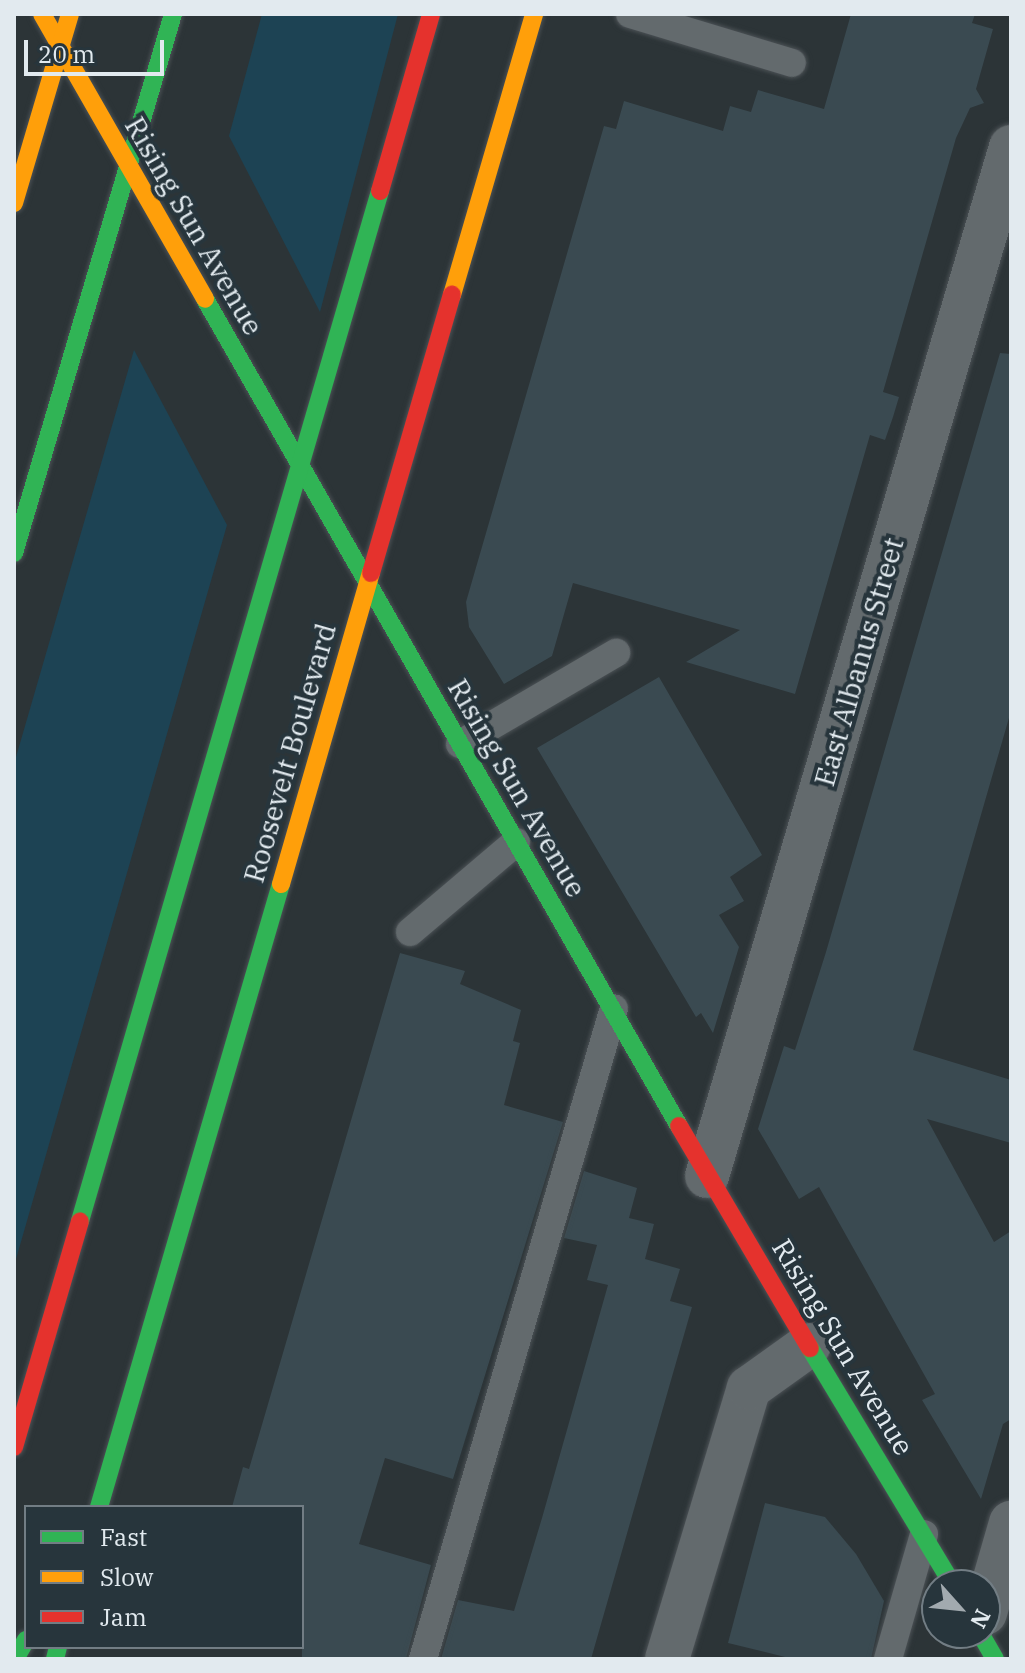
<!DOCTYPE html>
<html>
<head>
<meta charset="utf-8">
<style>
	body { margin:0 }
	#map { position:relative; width:1025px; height:1673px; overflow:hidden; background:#2c3437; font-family:"IBM Plex Serif",serif }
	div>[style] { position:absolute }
	.green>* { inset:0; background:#1d4354 }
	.building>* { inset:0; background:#3a4a51 }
	.roads { filter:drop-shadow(0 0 2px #4b5155) drop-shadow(0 0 2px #4b5155) }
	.lane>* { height:28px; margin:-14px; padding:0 14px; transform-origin:14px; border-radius:14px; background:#636a6d }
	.street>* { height:44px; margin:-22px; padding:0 22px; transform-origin:22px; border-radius:22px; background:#636a6d }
	.fast>* { height:18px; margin:-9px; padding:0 9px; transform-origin:9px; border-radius:9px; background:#30b455 }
	.slow>* { height:18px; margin:-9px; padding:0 9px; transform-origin:9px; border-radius:9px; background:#ff9f0a }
	.jam>* { height:18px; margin:-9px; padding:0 9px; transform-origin:9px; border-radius:9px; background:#e5322d }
	span { translate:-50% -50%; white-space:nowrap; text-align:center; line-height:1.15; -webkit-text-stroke:8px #27353c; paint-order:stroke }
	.street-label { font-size:28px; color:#e2eaef }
	.frame { position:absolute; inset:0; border:16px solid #e2eaef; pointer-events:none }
	.legend { position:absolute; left:24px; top:1505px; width:280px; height:144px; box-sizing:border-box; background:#27353c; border:2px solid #727d84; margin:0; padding:10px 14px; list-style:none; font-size:24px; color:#e2eaef }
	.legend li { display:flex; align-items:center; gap:16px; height:40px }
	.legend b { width:40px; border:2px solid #727d84 }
	.north { position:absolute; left:921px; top:1569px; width:80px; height:80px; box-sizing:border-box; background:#27353c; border:2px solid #727d84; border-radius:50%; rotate:117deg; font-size:22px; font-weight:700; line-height:32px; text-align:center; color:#e2eaef }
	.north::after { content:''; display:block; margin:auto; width:28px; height:36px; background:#a2aaaf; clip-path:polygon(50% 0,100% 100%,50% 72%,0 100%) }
	.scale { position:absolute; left:24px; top:40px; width:140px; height:36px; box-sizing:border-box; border:4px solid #e2eaef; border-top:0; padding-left:10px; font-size:24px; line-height:28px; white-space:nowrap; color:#e2eaef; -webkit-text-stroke:6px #27353c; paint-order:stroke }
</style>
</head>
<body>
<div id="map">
	<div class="green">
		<i style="clip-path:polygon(262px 14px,398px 14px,320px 312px,229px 136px)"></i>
		<i style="clip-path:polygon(134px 350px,227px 525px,14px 1266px,14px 764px)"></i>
	</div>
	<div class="building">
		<i style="clip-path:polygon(851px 14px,975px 14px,972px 23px,993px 29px,976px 89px,984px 103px,970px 108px,956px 138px,883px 392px,899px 397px,893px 417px,885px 440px,870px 435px,795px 694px,686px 662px,740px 630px,573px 583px,552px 656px,504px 684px,469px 627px,466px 602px,604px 126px,616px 129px,624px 101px,723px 131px,730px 106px,751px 112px,758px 90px,824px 109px)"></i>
		<i style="clip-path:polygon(1000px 353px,1011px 354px,1011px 711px,913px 1050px,1011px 1080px,1011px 1143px,927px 1119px,994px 1242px,1011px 1231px,1011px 1419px,1003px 1424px,981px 1499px,922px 1400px,935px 1394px,819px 1187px,799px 1199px,758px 1129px,784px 1046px,795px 1050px,826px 952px)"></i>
		<i style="clip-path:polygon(659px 677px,762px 855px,730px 877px,744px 901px,719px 915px,739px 947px,713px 1033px,701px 1013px,696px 1017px,537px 748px)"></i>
		<i style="clip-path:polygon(400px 953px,465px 971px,460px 984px,521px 1010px,513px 1041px,520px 1043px,504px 1105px,563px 1122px,453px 1479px,385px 1458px,359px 1544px,431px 1565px,406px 1659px,302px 1659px,302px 1507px,232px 1507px,243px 1467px,249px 1469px)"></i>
		<i style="clip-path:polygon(584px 1171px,637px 1188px,629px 1218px,654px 1224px,645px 1259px,680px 1269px,670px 1301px,692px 1307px,591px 1659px,441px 1659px,458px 1600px,514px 1611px,542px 1518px,608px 1285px,587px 1280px,597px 1245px,564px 1238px)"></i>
		<i style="clip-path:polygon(765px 1503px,825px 1517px,856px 1554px,884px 1601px,871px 1659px,793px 1659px,728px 1643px)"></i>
	</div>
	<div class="roads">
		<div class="lane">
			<i style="left:630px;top:14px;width:169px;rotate:16.8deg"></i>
			<i style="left:460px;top:744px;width:181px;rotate:-30.3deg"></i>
			<i style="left:410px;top:932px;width:139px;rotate:-40.3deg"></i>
			<i style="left:423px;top:1659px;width:678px;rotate:-73.65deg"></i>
			<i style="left:888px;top:1659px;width:130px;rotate:-73.9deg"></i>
		</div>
		<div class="street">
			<i style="left:707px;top:1176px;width:1073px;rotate:-73.54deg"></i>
			<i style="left:985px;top:1613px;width:94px;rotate:-73.9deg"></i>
			<i style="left:667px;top:1659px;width:283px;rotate:-73.2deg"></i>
			<i style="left:749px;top:1388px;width:74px;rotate:-35.6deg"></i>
		</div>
		<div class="fast">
			<i style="left:205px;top:299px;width:953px;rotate:60.18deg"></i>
			<i style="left:14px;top:553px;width:562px;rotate:-73.56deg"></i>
			<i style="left:80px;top:1221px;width:1073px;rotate:-73.76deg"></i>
			<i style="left:810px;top:1348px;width:277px;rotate:58.9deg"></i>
			<i style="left:99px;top:1507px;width:649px;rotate:-73.72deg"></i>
			<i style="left:980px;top:1633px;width:30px;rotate:60deg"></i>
			<i style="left:15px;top:1659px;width:22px;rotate:-60deg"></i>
			<i style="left:55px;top:1659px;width:12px;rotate:-76deg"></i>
		</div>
		<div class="slow">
			<i style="left:42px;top:14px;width:328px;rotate:60.2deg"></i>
			<i style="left:14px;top:203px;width:197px;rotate:-73.5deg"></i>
			<i style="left:452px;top:295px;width:293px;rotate:-73.7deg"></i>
			<i style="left:281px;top:884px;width:324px;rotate:-73.9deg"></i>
		</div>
		<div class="jam">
			<i style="left:380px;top:191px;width:184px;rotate:-73.9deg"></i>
			<i style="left:371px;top:573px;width:290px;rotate:-73.8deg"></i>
			<i style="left:679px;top:1126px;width:258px;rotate:59.5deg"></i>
			<i style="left:14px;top:1447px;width:235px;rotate:-73.7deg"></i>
		</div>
	</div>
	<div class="street-label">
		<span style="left:194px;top:226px;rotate:60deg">Rising Sun Avenue</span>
		<span style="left:859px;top:662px;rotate:-74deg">East Albanus Street</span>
		<span style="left:290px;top:753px;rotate:-74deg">Roosevelt Boulevard</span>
		<span style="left:517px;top:788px;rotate:60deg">Rising Sun Avenue</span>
		<span style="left:843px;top:1347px;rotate:59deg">Rising Sun Avenue</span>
	</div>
	<div class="frame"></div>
	<ul class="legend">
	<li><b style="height:10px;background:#30b455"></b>Fast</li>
	<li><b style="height:10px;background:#ff9f0a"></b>Slow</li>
	<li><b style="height:10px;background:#e5322d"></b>Jam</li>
	</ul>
	<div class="north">N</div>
	<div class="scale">20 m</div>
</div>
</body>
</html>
